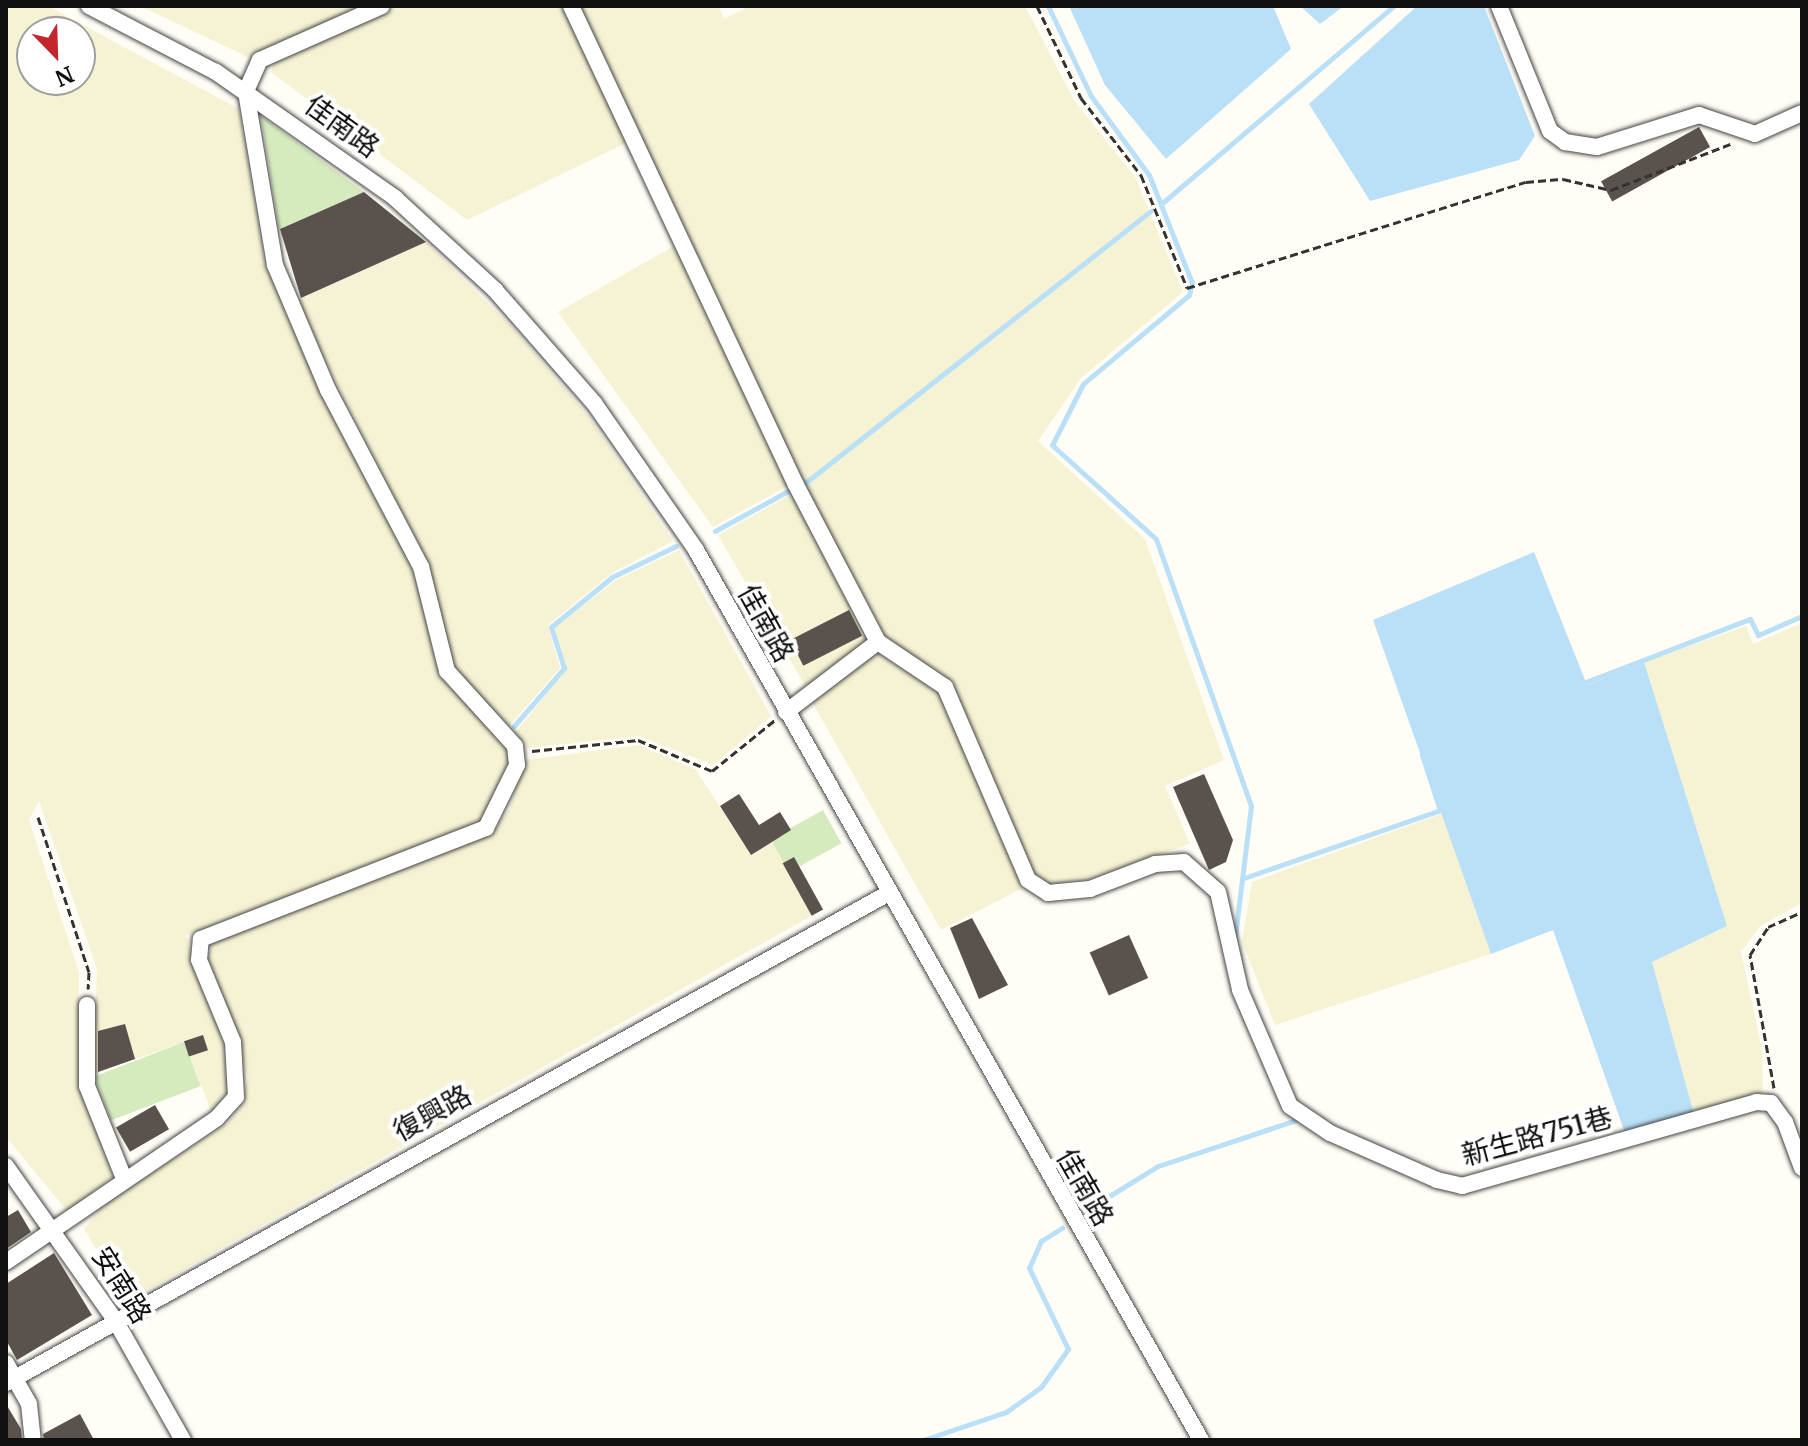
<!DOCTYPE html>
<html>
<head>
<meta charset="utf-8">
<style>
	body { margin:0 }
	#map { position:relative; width:1808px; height:1446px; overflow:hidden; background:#fffdf5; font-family:Merriweather,"Noto Sans TC",serif }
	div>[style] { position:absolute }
	.farmland>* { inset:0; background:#f6f3d4 }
	.green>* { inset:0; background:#d5ebbd; transform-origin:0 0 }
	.water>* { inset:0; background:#b9e0f7 }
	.stream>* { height:5px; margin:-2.5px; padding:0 2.5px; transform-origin:2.5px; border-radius:2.5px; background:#b9e0f7 }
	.building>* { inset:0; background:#5a524d; transform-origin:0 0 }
	.path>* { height:3px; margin-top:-1.5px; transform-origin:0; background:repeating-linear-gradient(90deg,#333 0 8px,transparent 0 12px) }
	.roads { filter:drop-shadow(0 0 2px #444) drop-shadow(0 0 2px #444) }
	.minor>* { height:16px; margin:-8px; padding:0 8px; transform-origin:8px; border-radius:8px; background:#fff }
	span { translate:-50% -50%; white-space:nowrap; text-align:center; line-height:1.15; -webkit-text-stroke:8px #fff; paint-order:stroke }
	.street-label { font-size:28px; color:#111 }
	.frame { position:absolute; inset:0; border:8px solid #111; pointer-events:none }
	.north { position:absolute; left:16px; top:16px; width:80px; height:80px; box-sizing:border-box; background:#fff; border:2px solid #a0a0a0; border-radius:50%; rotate:157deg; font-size:22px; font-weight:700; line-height:32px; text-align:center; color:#111 }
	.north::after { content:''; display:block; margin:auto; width:28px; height:36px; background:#c4262e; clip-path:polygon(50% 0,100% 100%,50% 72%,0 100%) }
</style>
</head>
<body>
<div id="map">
	<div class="farmland">
		<i style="clip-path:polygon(evenodd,6px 6px,48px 6px,239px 109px,265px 266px,415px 570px,439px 670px,502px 737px,512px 762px,479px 825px,186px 935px,236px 1077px,212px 1113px,184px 1042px,93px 1074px,97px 969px,39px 801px,29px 820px,79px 972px,79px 1087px,113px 1176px,68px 1212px,6px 1137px,6px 6px,32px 32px,80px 32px,80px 80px,32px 80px,32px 32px)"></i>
		<i style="clip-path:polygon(140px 6px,365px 6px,252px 59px)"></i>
		<i style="clip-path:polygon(399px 6px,564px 6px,628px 142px,467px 220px,271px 72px,274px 61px)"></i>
		<i style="clip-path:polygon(578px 6px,719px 6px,724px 19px,750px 6px,1025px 6px,1074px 100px,1135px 177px,1183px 292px,1081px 378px,1038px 441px,1145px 539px,1224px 760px,1165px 786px,1190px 844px,1085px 880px,1049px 884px,1030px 870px,947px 679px,879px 635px,800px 483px)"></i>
		<i style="clip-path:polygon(426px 242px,513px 328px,590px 418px,673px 541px,612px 573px,548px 625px,560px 668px,509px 726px,452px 668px,429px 567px,296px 301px)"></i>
		<i style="clip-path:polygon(677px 244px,789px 485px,713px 527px,558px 312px)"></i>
		<i style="clip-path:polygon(795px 492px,870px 638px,807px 689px,718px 535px)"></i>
		<i style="clip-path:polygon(679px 550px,771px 716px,713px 765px,639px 736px,528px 748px,515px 733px,567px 668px,554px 628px,616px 580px)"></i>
		<i style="clip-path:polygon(1802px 623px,1802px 903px,1760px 926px,1741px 952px,1762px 1049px,1763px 1092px,1694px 1114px,1652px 962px,1727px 926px,1644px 662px,1746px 626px,1753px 644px)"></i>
		<i style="clip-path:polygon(875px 652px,938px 691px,1025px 887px,941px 930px,811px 700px)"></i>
		<i style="clip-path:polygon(639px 745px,696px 770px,751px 855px,772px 842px,813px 915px,142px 1293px,121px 1290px,84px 1229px,102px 1205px,227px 1124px,243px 1103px,248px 1076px,206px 964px,214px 938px,490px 835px,510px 808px,524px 760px)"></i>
		<i style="clip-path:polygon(1444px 813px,1491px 954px,1275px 1025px,1242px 942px,1252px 882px)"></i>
	</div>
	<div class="green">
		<i style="clip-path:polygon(261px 116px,364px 192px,279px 229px)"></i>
		<i style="left:823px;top:810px;width:38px;height:60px;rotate:61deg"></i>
		<i style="left:184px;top:1042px;width:47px;height:96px;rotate:69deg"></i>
	</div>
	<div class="water">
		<i style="clip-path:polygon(1069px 6px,1273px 6px,1291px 49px,1166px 159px,1105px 85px)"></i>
		<i style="clip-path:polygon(1300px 6px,1344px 6px,1320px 24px)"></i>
		<i style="clip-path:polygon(1417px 6px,1484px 6px,1535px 136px,1519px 160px,1370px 201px,1309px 104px)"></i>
		<i style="clip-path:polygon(1534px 552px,1587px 685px,1644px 662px,1727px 926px,1652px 962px,1694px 1114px,1625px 1133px,1553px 930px,1491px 954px,1373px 620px)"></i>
	</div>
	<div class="stream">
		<i style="left:1048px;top:6px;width:100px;rotate:64.5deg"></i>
		<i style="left:1091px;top:96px;width:98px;rotate:53.7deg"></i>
		<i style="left:1149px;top:175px;width:116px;rotate:68.3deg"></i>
		<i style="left:1192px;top:283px;width:12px;rotate:104deg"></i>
		<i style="left:1189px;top:295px;width:138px;rotate:140deg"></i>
		<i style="left:1083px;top:384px;width:68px;rotate:116.9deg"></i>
		<i style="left:1052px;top:445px;width:140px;rotate:42.1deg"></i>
		<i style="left:1156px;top:539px;width:283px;rotate:70.4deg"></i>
		<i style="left:1251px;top:806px;width:131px;rotate:97deg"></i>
		<i style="left:1161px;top:204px;width:306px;rotate:-40.4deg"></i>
		<i style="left:805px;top:483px;width:440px;rotate:-38.2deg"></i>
		<i style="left:715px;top:531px;width:85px;rotate:-28.7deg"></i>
		<i style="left:1583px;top:683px;width:179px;rotate:-21deg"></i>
		<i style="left:1750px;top:619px;width:18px;rotate:63deg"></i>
		<i style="left:1758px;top:635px;width:48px;rotate:-23.4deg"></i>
		<i style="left:514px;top:726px;width:77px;rotate:-49.2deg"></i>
		<i style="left:564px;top:668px;width:43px;rotate:-107.6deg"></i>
		<i style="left:551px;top:627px;width:79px;rotate:-39.3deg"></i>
		<i style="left:612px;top:577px;width:71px;rotate:-25.8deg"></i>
		<i style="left:1244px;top:878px;width:207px;rotate:-19.1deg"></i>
		<i style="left:1440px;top:810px;width:58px;rotate:-108.1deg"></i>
		<i style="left:1422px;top:755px;width:5px;rotate:-22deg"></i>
		<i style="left:1093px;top:1206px;width:76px;rotate:-31.6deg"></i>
		<i style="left:1158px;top:1166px;width:145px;rotate:-18.4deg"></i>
		<i style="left:923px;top:1440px;width:88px;rotate:-18.6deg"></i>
		<i style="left:1006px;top:1412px;width:43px;rotate:-35.5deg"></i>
		<i style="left:1041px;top:1387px;width:47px;rotate:-54.6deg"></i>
		<i style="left:1068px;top:1349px;width:90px;rotate:-115.7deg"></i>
		<i style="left:1029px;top:1268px;width:30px;rotate:-66deg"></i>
		<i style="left:1041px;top:1241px;width:25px;rotate:-32deg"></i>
	</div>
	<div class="building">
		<i style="left:1699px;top:127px;width:23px;height:112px;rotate:61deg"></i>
		<i style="clip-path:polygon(364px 192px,426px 242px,301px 298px,280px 229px)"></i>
		<i style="left:849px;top:610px;width:29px;height:66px;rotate:63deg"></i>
		<i style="clip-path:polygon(1204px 774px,1233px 840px,1226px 862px,1209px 870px,1173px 787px)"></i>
		<i style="clip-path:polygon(739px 794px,759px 825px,780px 812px,791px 830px,751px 855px,720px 806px)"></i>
		<i style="left:794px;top:857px;width:60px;height:13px;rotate:61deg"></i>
		<i style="clip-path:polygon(972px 918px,1008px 985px,979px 999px,950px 928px)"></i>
		<i style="left:1129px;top:935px;width:47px;height:43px;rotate:66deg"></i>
		<i style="clip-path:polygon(125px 1024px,135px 1059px,98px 1072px,98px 1031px)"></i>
		<i style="left:203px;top:1035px;width:16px;height:20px;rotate:72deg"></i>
		<i style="left:155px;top:1105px;width:28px;height:45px;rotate:60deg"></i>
		<i style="clip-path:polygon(18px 1210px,31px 1232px,6px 1249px,6px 1217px)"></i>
		<i style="clip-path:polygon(54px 1253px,92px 1315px,17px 1360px,6px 1340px,6px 1284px)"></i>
		<i style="clip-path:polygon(6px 1404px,21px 1429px,22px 1440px,6px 1440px)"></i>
		<i style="clip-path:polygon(80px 1414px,94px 1440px,44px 1440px,43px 1434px)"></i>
	</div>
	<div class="path">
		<i style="left:1037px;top:6px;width:102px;rotate:64.4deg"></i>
		<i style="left:1081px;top:98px;width:98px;rotate:52.1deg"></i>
		<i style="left:1141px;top:175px;width:122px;rotate:67.8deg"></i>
		<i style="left:1187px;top:288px;width:355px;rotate:-17.4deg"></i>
		<i style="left:1526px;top:182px;width:37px;rotate:-5deg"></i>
		<i style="left:1563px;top:179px;width:49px;rotate:12.9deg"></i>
		<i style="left:1611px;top:190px;width:131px;rotate:-21.1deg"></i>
		<i style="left:532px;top:751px;width:107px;rotate:-5.9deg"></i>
		<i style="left:638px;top:740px;width:80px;rotate:22.7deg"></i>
		<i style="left:712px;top:771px;width:81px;rotate:-39deg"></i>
		<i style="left:38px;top:817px;width:163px;rotate:71.8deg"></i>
		<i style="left:89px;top:972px;width:17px;rotate:93deg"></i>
		<i style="left:1774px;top:1088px;width:135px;rotate:-100.2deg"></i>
		<i style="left:1750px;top:955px;width:33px;rotate:-57deg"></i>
		<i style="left:1768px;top:927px;width:37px;rotate:-24deg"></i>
	</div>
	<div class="roads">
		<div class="minor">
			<i style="left:89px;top:6px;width:143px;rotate:27.5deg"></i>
			<i style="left:216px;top:72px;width:219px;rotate:35.1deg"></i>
			<i style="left:395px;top:198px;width:136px;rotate:42.6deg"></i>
			<i style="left:495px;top:290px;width:150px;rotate:48.8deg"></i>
			<i style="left:594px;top:403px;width:179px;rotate:55.2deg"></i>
			<i style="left:696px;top:550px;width:1023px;rotate:60.43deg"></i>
			<i style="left:571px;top:6px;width:529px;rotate:64.84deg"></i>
			<i style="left:796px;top:485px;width:177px;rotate:62.4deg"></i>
			<i style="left:878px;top:642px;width:81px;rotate:33.9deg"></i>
			<i style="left:945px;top:687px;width:210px;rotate:66.7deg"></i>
			<i style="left:1028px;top:880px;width:24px;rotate:33deg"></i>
			<i style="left:1048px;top:893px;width:42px;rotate:-5.4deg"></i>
			<i style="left:1090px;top:889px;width:70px;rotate:-21deg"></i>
			<i style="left:1155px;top:864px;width:29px;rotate:-4deg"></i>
			<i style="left:1184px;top:862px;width:45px;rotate:41.4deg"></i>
			<i style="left:1218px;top:892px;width:100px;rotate:77.3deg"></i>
			<i style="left:1240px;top:990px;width:126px;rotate:66.7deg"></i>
			<i style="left:1290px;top:1106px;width:48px;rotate:34deg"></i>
			<i style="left:1330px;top:1133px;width:117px;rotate:23.7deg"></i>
			<i style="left:1437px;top:1180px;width:26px;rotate:13deg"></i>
			<i style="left:1462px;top:1186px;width:306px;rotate:-15.9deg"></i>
			<i style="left:1756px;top:1102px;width:15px;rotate:4deg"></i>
			<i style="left:1771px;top:1103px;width:24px;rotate:54deg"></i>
			<i style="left:1785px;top:1122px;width:49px;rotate:69.7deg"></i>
			<i style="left:1499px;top:6px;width:135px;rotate:67.8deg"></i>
			<i style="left:1550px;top:131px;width:19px;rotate:36deg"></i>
			<i style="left:1565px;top:142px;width:32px;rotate:9deg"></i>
			<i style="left:1597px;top:147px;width:107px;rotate:-17.4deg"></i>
			<i style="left:1699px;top:115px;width:59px;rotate:18.7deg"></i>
			<i style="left:1755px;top:134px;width:51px;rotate:-24.1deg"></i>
			<i style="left:786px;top:712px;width:116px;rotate:-37.3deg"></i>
			<i style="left:87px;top:1005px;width:81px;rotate:90deg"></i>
			<i style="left:87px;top:1086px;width:102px;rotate:68.2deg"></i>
			<i style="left:6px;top:1166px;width:189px;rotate:54.7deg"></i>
			<i style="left:115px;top:1320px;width:138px;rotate:60.5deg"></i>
			<i style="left:6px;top:1262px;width:255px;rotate:-34.3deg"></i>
			<i style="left:217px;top:1118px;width:28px;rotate:-48deg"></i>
			<i style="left:236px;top:1097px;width:55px;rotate:-93.1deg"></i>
			<i style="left:233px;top:1042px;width:89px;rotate:-112.5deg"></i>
			<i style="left:199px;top:960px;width:21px;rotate:-85deg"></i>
			<i style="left:201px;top:939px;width:306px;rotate:-21.3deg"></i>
			<i style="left:486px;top:828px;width:70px;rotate:-63.8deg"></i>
			<i style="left:517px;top:765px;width:19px;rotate:-96deg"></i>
			<i style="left:515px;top:746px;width:101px;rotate:-132.2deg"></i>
			<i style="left:447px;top:671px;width:107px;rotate:-104deg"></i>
			<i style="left:421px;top:567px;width:200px;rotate:-117.7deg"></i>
			<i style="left:328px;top:390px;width:136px;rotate:-113deg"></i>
			<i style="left:275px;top:265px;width:176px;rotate:-99.5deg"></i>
			<i style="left:246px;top:91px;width:34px;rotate:-66deg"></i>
			<i style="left:260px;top:60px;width:133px;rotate:-23.9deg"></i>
			<i style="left:6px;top:1363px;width:47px;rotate:60.7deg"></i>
			<i style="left:29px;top:1404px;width:36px;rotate:84deg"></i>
			<i style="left:6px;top:1383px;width:1008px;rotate:-29.03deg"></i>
		</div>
	</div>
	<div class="street-label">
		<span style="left:342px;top:126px;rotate:36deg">佳南路</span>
		<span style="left:766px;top:623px;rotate:61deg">佳南路</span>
		<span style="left:432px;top:1113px;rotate:-29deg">復興路</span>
		<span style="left:1537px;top:1136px;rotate:-15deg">新生路751巷</span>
		<span style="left:1085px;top:1187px;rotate:60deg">佳南路</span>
		<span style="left:122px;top:1285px;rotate:58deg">安南路</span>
	</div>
	<div class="frame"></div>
	<div class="north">N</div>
</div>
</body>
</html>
